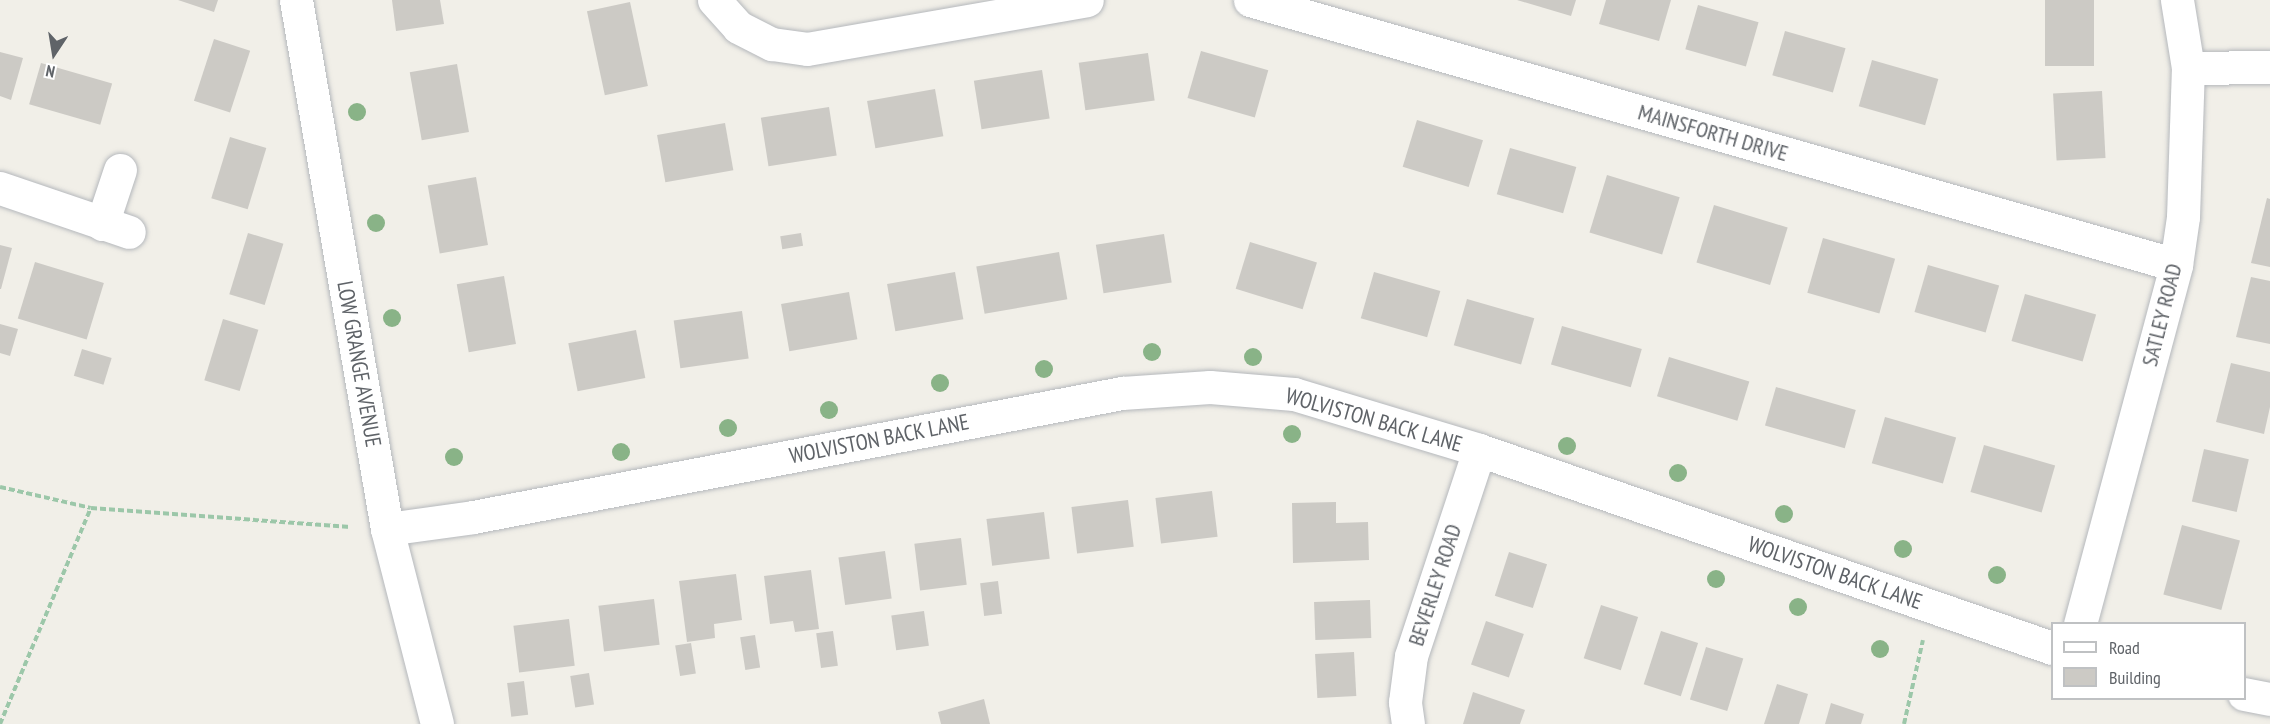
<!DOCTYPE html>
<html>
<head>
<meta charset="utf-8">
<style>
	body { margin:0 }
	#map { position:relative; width:2270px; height:724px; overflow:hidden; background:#f1efe8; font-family:"PT Sans Narrow",sans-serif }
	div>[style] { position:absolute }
	.building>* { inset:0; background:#cccac5; transform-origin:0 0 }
	.path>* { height:4px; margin-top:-2px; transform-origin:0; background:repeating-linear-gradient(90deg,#9cc7a9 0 6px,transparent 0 9px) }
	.roads { filter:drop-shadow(0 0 2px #b5b8bc) drop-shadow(0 0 2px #b5b8bc) }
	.minor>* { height:33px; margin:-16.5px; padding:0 16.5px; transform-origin:16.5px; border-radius:16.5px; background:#fff }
	.trees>* { width:18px; height:18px; margin:-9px; border-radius:50%; background:#89b387 }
	span { translate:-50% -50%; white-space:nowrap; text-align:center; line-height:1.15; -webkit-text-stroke:4.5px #fff; paint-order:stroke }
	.street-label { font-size:22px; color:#5f6368 }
	.legend { position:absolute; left:2051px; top:622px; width:195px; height:78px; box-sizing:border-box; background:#fff; border:2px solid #bfc1c3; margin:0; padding:8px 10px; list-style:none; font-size:18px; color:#5f6368 }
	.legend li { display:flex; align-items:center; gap:12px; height:30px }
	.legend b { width:30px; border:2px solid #bfc1c3 }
	.north { position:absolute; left:24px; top:24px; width:60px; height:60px; -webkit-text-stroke:4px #fff; paint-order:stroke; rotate:192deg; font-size:16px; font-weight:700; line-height:24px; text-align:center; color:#5f6368 }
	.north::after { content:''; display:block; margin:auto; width:21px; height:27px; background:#5f6368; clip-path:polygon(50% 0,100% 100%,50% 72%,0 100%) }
</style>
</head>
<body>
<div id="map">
	<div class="building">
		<i style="clip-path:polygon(178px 0,218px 0,214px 12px)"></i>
		<i style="clip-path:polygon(392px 0,440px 0,444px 24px,396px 31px)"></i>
		<i style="clip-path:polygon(1517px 0,1576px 0,1571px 16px)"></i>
		<i style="clip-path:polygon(1606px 0,1671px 0,1659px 41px,1599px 24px)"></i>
		<i style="left:2045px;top:0;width:49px;height:66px"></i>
		<i style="left:630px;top:2px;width:86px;height:44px;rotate:78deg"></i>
		<i style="left:1698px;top:5px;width:63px;height:46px;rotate:16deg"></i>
		<i style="left:1785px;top:31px;width:63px;height:46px;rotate:16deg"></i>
		<i style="left:214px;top:39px;width:38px;height:65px;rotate:18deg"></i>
		<i style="left:1201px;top:51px;width:70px;height:49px;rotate:16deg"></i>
		<i style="clip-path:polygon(0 52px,23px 58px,11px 100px,0 96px)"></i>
		<i style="left:1148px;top:53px;width:48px;height:70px;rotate:82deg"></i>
		<i style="left:1872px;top:60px;width:69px;height:48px;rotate:16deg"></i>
		<i style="left:41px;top:63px;width:74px;height:43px;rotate:16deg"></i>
		<i style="left:457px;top:64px;width:69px;height:48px;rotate:80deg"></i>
		<i style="left:1042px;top:70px;width:49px;height:69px;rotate:81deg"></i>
		<i style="left:935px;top:89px;width:48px;height:69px;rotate:80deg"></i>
		<i style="left:2102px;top:91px;width:67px;height:49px;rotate:87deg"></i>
		<i style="left:829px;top:107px;width:49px;height:69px;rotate:81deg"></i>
		<i style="left:1417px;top:120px;width:69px;height:49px;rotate:17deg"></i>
		<i style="left:725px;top:123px;width:48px;height:69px;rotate:80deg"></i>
		<i style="left:230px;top:137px;width:38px;height:64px;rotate:17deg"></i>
		<i style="left:1510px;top:148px;width:69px;height:48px;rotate:16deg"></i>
		<i style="left:1607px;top:175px;width:76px;height:60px;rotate:17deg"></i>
		<i style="left:476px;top:177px;width:69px;height:49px;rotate:80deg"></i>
		<i style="clip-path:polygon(2267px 198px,2270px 199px,2270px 267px,2251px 263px)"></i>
		<i style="left:1714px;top:205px;width:77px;height:60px;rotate:17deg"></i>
		<i style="left:248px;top:233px;width:37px;height:64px;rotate:17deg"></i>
		<i style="left:801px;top:233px;width:13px;height:21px;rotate:81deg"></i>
		<i style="left:1164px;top:234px;width:49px;height:69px;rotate:81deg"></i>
		<i style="left:1823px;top:238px;width:75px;height:57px;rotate:16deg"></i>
		<i style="left:1250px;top:242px;width:70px;height:49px;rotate:17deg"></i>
		<i style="clip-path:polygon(0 245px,12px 248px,1px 289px,0 289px)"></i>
		<i style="left:1059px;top:252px;width:48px;height:84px;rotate:80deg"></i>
		<i style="left:35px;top:262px;width:72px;height:59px;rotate:17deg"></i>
		<i style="left:1928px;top:265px;width:74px;height:49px;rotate:16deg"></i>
		<i style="left:955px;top:272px;width:48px;height:69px;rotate:80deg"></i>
		<i style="left:1374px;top:272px;width:69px;height:48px;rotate:16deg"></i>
		<i style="left:504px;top:276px;width:69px;height:48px;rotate:80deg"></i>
		<i style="clip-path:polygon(2251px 277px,2270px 281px,2270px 344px,2236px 337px)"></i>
		<i style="left:849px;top:292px;width:48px;height:69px;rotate:80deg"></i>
		<i style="left:2025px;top:294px;width:74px;height:49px;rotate:16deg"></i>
		<i style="left:1467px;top:299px;width:70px;height:48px;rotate:16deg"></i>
		<i style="left:742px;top:311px;width:48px;height:69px;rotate:82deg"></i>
		<i style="left:223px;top:319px;width:37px;height:64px;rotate:17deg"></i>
		<i style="clip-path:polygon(0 324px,18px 329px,10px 356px,0 353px)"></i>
		<i style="left:1562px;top:326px;width:83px;height:40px;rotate:16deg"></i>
		<i style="left:636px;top:330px;width:49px;height:69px;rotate:79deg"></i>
		<i style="left:82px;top:349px;width:31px;height:28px;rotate:17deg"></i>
		<i style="left:1669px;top:357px;width:84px;height:41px;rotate:17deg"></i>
		<i style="clip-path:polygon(2231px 363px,2270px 372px,2270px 407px,2264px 434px,2216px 422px)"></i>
		<i style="left:1776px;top:387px;width:83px;height:40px;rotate:16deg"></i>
		<i style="left:1885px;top:417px;width:74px;height:48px;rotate:16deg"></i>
		<i style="left:1984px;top:445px;width:74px;height:49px;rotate:16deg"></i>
		<i style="left:2204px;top:449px;width:46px;height:54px;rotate:13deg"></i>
		<i style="left:1212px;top:491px;width:46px;height:57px;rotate:83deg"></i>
		<i style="left:1128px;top:500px;width:47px;height:57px;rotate:83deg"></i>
		<i style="clip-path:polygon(1336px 502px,1336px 523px,1368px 522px,1369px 560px,1293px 563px,1292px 503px)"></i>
		<i style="left:1044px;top:512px;width:47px;height:58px;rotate:83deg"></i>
		<i style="left:2182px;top:525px;width:60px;height:72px;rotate:15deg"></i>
		<i style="left:961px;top:538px;width:47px;height:47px;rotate:83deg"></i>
		<i style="left:885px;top:551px;width:48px;height:47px;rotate:82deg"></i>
		<i style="left:1509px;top:552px;width:40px;height:46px;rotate:18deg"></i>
		<i style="clip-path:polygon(811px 570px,819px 629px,795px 632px,793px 621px,770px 624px,764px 576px)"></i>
		<i style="clip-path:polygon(736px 574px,742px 620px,714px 624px,715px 638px,687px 642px,679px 581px)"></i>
		<i style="left:998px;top:581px;width:33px;height:18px;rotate:83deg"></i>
		<i style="left:654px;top:599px;width:46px;height:56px;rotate:83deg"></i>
		<i style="left:1370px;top:600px;width:38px;height:56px;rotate:88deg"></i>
		<i style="left:1601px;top:605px;width:39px;height:56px;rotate:18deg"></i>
		<i style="left:924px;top:611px;width:35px;height:33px;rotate:82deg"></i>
		<i style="left:569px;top:619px;width:47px;height:56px;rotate:83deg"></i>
		<i style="left:1486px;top:621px;width:40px;height:46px;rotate:19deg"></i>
		<i style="left:833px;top:631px;width:35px;height:17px;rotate:82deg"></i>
		<i style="left:1661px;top:631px;width:39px;height:56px;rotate:18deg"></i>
		<i style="left:755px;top:635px;width:33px;height:15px;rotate:81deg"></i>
		<i style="left:691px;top:643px;width:31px;height:16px;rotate:81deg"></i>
		<i style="left:1706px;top:647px;width:39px;height:55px;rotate:17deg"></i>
		<i style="left:1354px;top:652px;width:44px;height:39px;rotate:87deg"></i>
		<i style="left:589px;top:673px;width:32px;height:19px;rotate:81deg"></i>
		<i style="left:524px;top:681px;width:34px;height:17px;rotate:83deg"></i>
		<i style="clip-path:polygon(1777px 684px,1808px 694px,1799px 724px,1764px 724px)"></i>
		<i style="clip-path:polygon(1473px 692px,1525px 710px,1520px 724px,1463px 724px)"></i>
		<i style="clip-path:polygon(984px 699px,990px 724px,941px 724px,938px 712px)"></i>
		<i style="clip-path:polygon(1831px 703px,1864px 714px,1861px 724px,1825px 724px)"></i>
	</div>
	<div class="path">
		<i style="left:0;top:487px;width:93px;rotate:13deg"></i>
		<i style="left:91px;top:508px;width:260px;rotate:4.2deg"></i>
		<i style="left:0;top:724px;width:234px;rotate:-67.2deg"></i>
		<i style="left:1904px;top:724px;width:86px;rotate:-77.3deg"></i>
	</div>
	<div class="roads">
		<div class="minor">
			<i style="left:296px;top:0;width:537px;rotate:80.24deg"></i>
			<i style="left:387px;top:529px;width:201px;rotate:75.6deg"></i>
			<i style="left:714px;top:0;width:36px;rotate:48deg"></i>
			<i style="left:738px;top:27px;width:38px;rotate:27deg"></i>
			<i style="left:772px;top:44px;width:35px;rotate:8deg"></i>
			<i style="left:807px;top:49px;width:284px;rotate:-9.9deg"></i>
			<i style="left:1250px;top:0;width:963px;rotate:15.97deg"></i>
			<i style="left:2188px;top:68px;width:82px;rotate:-0.7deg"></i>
			<i style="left:0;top:188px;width:136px;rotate:18.8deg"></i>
			<i style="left:102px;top:224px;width:57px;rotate:-71.6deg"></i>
			<i style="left:387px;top:529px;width:87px;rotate:-7.9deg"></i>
			<i style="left:473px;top:517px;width:661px;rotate:-10.82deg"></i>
			<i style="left:1122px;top:393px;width:88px;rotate:-3.9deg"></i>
			<i style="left:1210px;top:387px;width:84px;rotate:4.8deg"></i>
			<i style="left:1294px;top:394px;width:193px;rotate:16.8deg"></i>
			<i style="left:1479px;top:450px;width:606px;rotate:19.06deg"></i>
			<i style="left:2080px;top:624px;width:372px;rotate:-75deg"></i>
			<i style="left:2176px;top:265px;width:49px;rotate:-81.7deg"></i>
			<i style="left:2183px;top:217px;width:149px;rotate:-88.1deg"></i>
			<i style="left:2188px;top:68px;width:69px;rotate:-99.2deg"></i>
			<i style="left:2244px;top:694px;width:26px;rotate:11deg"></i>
			<i style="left:1408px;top:724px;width:22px;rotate:-98deg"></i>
			<i style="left:1405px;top:702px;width:46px;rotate:-82.6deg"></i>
			<i style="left:1411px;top:656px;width:217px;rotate:-71.7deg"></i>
		</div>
	</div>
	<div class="trees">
		<i style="left:357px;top:112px"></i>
		<i style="left:376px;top:223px"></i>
		<i style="left:392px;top:318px"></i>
		<i style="left:1152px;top:352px"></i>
		<i style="left:1253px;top:357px"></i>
		<i style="left:1044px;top:369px"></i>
		<i style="left:940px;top:383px"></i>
		<i style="left:829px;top:410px"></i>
		<i style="left:728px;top:428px"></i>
		<i style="left:1292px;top:434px"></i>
		<i style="left:1567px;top:446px"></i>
		<i style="left:621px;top:452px"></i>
		<i style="left:454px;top:457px"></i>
		<i style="left:1678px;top:473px"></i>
		<i style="left:1784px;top:514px"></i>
		<i style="left:1903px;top:549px"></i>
		<i style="left:1997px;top:575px"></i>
		<i style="left:1716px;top:579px"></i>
		<i style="left:1798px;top:607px"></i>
		<i style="left:1880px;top:649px"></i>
	</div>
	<div class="street-label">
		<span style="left:1713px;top:133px;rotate:16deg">MAINSFORTH DRIVE</span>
		<span style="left:2162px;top:315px;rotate:-76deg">SATLEY ROAD</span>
		<span style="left:359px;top:364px;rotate:80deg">LOW GRANGE AVENUE</span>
		<span style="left:1374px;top:420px;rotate:16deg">WOLVISTON BACK LANE</span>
		<span style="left:879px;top:439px;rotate:-11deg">WOLVISTON BACK LANE</span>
		<span style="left:1835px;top:573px;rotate:19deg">WOLVISTON BACK LANE</span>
		<span style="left:1435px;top:585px;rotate:-72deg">BEVERLEY ROAD</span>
	</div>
	<ul class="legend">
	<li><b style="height:8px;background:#fff"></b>Road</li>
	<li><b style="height:16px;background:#cccac5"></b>Building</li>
	</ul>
	<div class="north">N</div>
</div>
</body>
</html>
